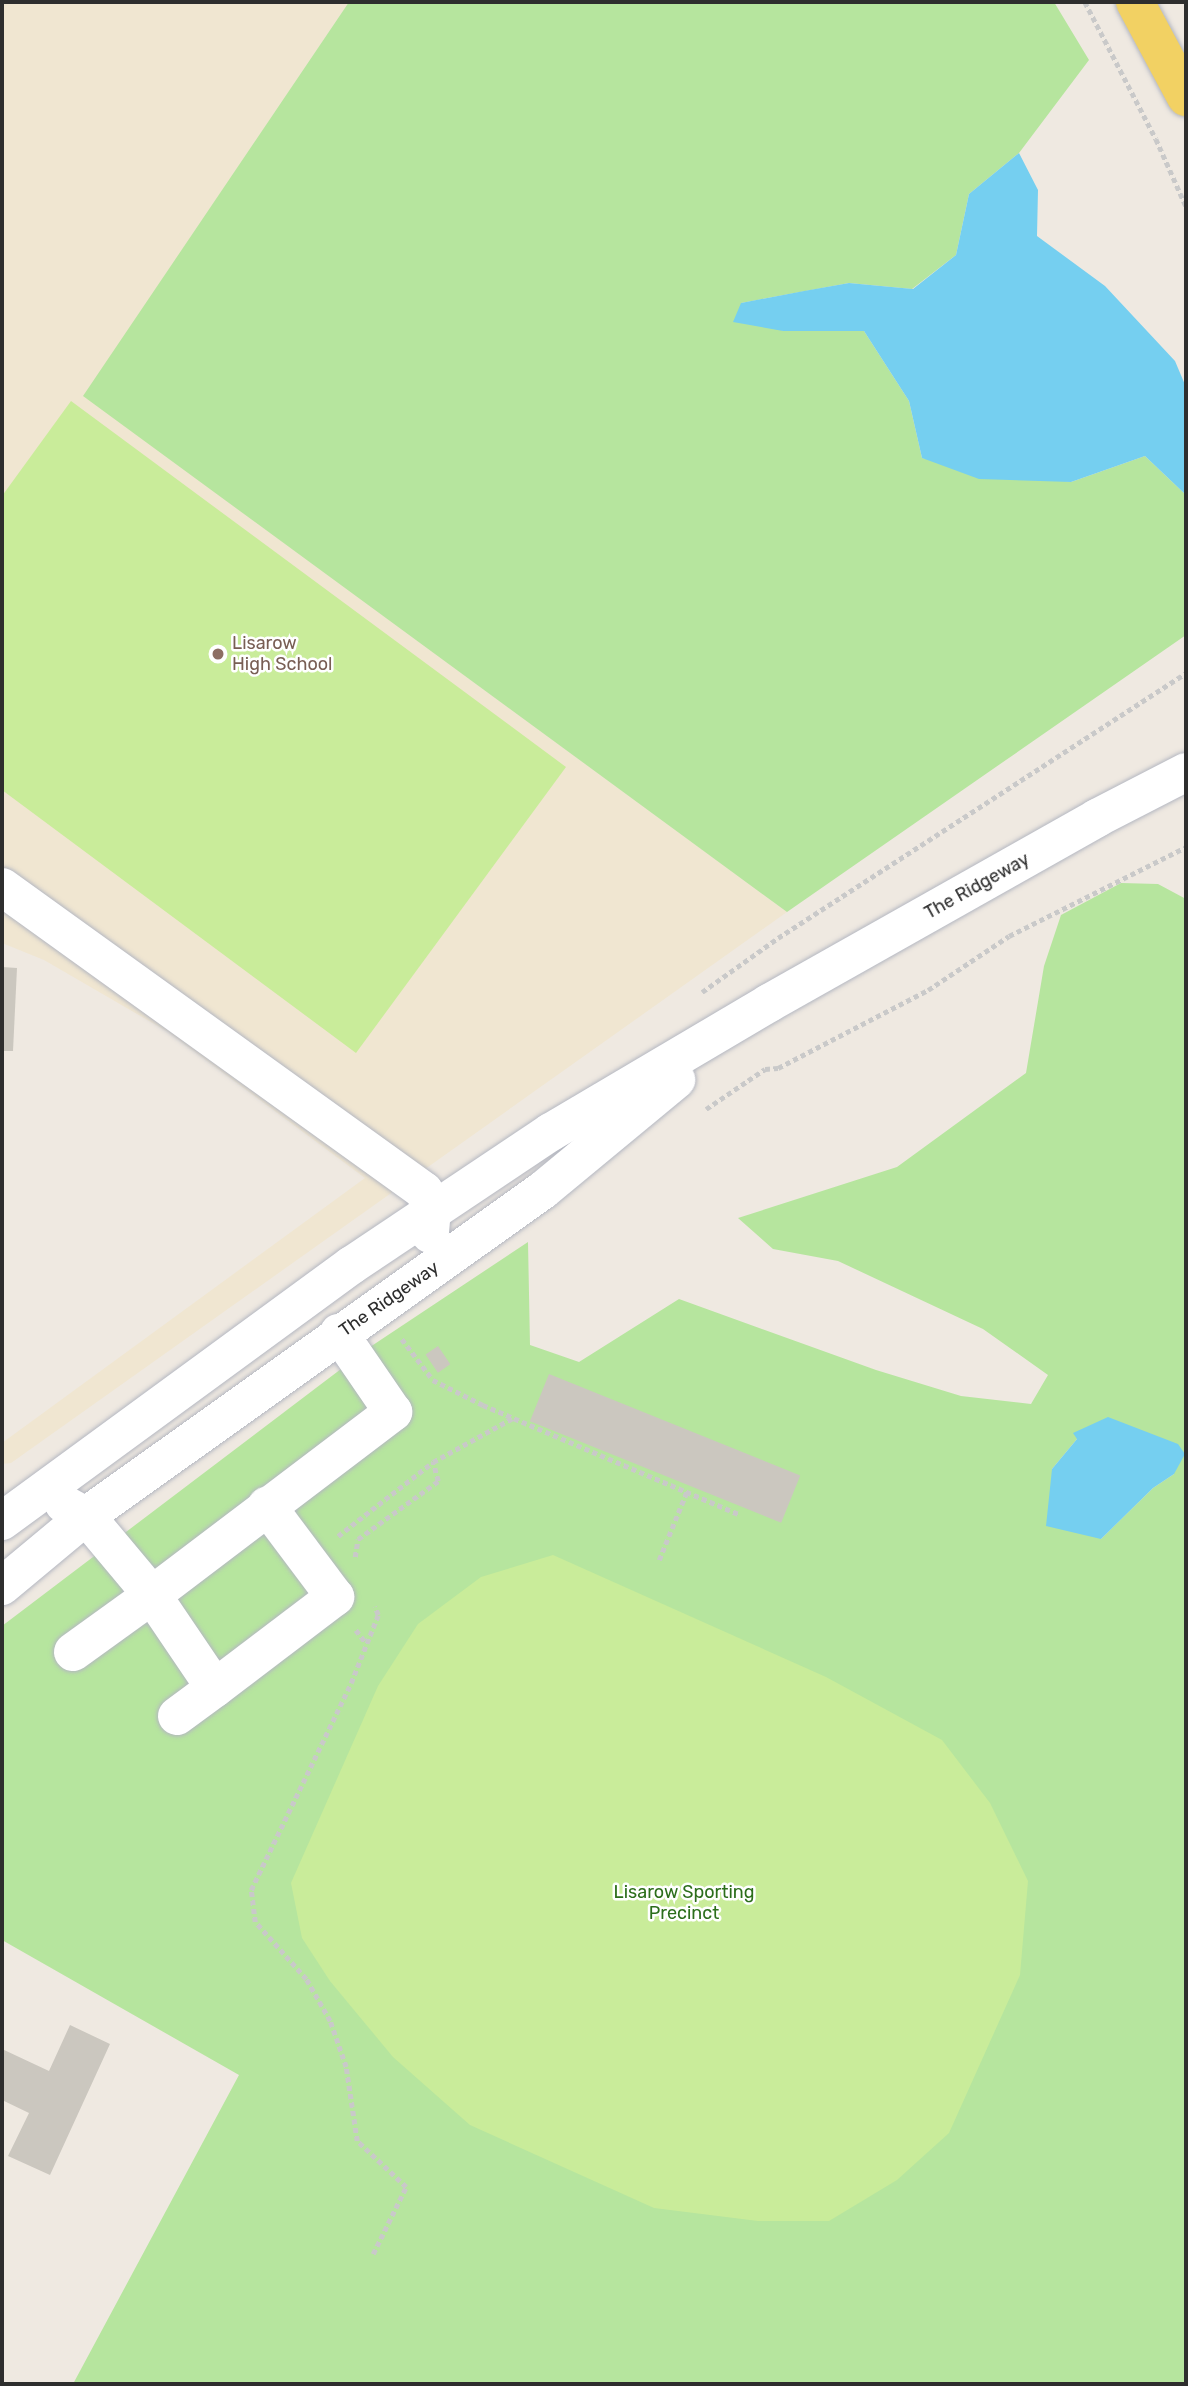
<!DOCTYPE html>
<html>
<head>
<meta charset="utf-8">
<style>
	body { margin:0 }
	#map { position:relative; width:1188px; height:2386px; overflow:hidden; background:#efe9e1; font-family:Rubik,sans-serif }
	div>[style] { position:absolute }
	.education>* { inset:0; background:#f0e6d1 }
	.green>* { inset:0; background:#b6e59e }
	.pitch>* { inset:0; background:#c9ec9a }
	.water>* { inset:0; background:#75cff0 }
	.building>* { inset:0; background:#cbc7bf; transform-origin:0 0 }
	.path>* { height:4.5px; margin-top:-2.25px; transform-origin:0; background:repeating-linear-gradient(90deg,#c9c9c9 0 5px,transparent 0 8.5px) }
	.roads { filter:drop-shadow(0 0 2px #b4b7c1) drop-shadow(0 0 2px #b4b7c1) }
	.minor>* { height:38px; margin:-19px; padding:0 19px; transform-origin:19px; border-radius:19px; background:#fff }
	.major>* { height:38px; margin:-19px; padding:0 19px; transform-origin:19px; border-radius:19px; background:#f2d163 }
	.dots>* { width:19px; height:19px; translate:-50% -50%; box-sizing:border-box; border:4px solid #fff; border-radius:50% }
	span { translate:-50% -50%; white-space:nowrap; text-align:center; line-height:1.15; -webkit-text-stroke:5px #fff; paint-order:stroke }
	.education-label { font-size:18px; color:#785e54 }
	.left { translate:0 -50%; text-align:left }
	.street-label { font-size:18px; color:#2e2e2e }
	.park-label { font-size:18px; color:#2c6e1b }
	.frame { position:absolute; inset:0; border:4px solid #2e2e2e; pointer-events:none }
</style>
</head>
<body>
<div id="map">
	<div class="education">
		<i style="clip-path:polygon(2px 2px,349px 2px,84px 396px,787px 912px,11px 1463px,2px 1464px,2px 1443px,365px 1178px,168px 1032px,44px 960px,2px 943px)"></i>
	</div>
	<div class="green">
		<i style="clip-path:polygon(349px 2px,1054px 2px,1089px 60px,1019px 153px,969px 194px,956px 255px,912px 289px,849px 283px,741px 303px,783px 331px,864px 331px,909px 401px,922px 458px,1071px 482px,1145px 456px,1186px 495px,1186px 635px,787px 912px,83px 396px)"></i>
		<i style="clip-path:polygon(evenodd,1121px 883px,1158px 884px,1186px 899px,1186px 2384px,73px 2384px,239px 2075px,2px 1940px,2px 1626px,370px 1347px,528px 1242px,530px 1345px,579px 1362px,679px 1299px,876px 1370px,961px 1396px,1031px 1404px,1048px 1375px,983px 1329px,838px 1261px,773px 1249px,738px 1218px,897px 1167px,1026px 1073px,1044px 966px,1061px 915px,1121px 883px,1077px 1439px,1174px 1474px,1153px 1488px,1101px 1539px,1052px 1469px,1077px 1439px)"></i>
	</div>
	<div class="pitch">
		<i style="clip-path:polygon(71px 401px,566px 767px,356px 1053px,2px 790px,2px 496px)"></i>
		<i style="clip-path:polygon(553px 1555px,826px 1677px,942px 1740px,990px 1803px,1028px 1881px,1020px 1975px,949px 2133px,897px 2180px,829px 2221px,758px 2221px,654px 2208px,470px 2125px,393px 2057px,330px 1981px,302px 1938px,291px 1883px,378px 1686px,418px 1624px,481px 1577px)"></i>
	</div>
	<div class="water">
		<i style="clip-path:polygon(1019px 153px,1038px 190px,1037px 236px,1105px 286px,1175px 361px,1186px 387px,1186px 495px,1145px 456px,1071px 482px,979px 479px,922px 458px,909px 401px,864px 331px,783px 331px,733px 322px,741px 303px,804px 291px,849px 283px,913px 289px,956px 255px,969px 194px)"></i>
		<i style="clip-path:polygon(1108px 1417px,1178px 1444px,1185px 1454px,1174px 1474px,1153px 1488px,1101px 1539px,1046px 1526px,1052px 1469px,1077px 1439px,1073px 1433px)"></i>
	</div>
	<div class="building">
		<i style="clip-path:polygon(2px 967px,17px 968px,13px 1051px,2px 1051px)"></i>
		<i style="left:438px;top:1346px;width:22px;height:15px;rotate:56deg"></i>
		<i style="left:549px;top:1374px;width:271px;height:51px;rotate:22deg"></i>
		<i style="clip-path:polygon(70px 2025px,110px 2044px,50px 2175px,8px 2156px,29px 2113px,2px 2100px,2px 2049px,49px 2071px)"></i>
	</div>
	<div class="path">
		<i style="left:1085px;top:2px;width:154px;rotate:62.6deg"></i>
		<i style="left:1156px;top:139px;width:73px;rotate:65.9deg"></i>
		<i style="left:702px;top:992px;width:93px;rotate:-35.4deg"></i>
		<i style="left:778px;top:938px;width:487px;rotate:-33deg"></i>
		<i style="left:706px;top:1109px;width:71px;rotate:-34.1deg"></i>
		<i style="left:765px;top:1069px;width:13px;rotate:-4deg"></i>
		<i style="left:778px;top:1068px;width:169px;rotate:-27.5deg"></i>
		<i style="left:928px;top:990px;width:97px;rotate:-33.7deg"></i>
		<i style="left:1009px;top:936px;width:198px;rotate:-26.7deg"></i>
		<i style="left:402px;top:1339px;width:51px;rotate:52.9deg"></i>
		<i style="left:433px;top:1380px;width:56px;rotate:26.6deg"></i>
		<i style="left:483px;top:1405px;width:280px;rotate:23.1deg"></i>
		<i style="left:338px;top:1536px;width:120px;rotate:-37.9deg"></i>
		<i style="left:433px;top:1462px;width:91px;rotate:-28.8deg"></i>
		<i style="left:355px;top:1557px;width:18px;rotate:-81deg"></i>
		<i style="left:358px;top:1539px;width:99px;rotate:-35.9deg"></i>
		<i style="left:438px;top:1481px;width:20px;rotate:-105deg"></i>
		<i style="left:659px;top:1560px;width:74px;rotate:-67.9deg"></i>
		<i style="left:356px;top:1630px;width:16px;rotate:52deg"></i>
		<i style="left:373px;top:2254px;width:75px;rotate:-63.8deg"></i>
		<i style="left:406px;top:2187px;width:67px;rotate:-136.8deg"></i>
		<i style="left:357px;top:2141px;width:75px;rotate:-98.5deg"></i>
		<i style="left:346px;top:2067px;width:49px;rotate:-109.2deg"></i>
		<i style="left:330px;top:2021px;width:48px;rotate:-119.7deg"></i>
		<i style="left:306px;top:1979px;width:76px;rotate:-131.8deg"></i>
		<i style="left:255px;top:1922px;width:32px;rotate:-97deg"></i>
		<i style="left:251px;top:1890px;width:230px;rotate:-64.2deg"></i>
		<i style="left:351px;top:1683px;width:73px;rotate:-68.3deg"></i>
		<i style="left:378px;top:1615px;width:9px;rotate:-111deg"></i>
	</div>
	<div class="roads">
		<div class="minor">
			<i style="left:2px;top:887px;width:520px;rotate:35.77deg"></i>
			<i style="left:424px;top:1191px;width:20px;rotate:66deg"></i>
			<i style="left:432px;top:1209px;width:25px;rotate:95deg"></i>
			<i style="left:64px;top:1504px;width:25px;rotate:29deg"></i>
			<i style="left:86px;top:1516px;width:103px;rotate:50.1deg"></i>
			<i style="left:152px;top:1595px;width:303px;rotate:-37.2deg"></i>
			<i style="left:393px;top:1412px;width:96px;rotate:-124.4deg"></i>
			<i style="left:2px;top:1521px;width:434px;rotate:-36.2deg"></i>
			<i style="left:352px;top:1265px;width:239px;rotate:-33.8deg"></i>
			<i style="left:551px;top:1132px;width:253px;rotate:-30.6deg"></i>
			<i style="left:769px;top:1003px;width:377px;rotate:-29.4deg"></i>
			<i style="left:1097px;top:818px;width:100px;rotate:-27.3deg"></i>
			<i style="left:2px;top:1586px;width:109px;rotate:-39.8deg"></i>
			<i style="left:86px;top:1516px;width:561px;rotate:-35.5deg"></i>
			<i style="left:543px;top:1190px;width:173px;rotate:-39.6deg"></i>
			<i style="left:73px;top:1652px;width:97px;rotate:-35.8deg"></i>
			<i style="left:152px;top:1595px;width:112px;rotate:55.9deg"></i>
			<i style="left:215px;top:1688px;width:151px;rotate:-37.2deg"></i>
			<i style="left:335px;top:1597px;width:114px;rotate:-126.8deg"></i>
			<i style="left:177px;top:1716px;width:47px;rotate:-36.4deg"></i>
		</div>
		<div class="major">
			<i style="left:1135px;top:2px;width:108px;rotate:61.8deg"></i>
		</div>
	</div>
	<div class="dots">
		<i style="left:218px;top:654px;background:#8d6e63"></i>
	</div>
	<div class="education-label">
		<span class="left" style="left:232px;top:654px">Lisarow<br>High School</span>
	</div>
	<div class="street-label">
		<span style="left:977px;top:886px;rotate:-29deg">The Ridgeway</span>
		<span style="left:389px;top:1299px;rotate:-35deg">The Ridgeway</span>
	</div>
	<div class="park-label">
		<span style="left:684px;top:1903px">Lisarow Sporting<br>Precinct</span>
	</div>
	<div class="frame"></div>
</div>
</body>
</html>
